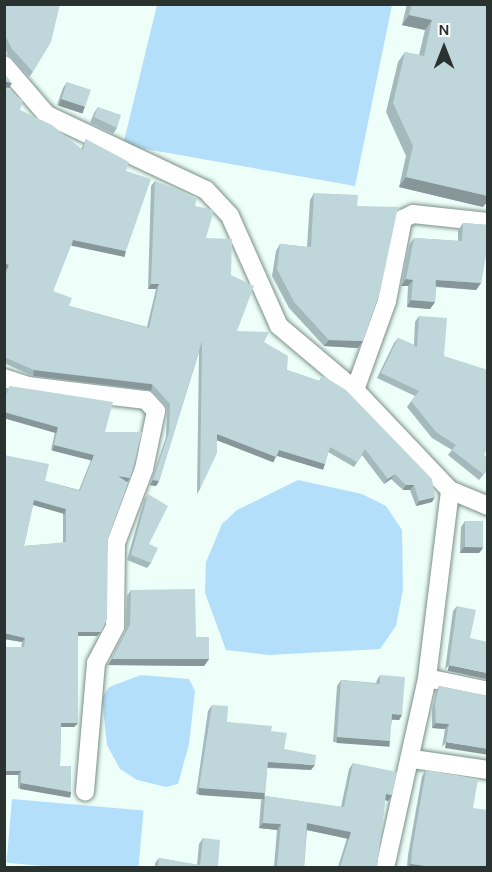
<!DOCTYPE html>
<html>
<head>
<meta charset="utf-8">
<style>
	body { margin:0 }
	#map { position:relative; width:492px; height:872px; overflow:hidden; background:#edfff8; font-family:Karla,sans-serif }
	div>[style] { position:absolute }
	.water>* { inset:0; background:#b4dffa; transform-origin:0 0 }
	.roads { filter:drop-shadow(0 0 2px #7a8f88) drop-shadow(0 0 2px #7a8f88) }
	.street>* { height:18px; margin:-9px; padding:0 9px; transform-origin:9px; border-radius:9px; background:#fff }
	.wall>* { inset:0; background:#a4b9bb }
	.shaded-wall>* { inset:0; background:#869699; transform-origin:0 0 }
	.building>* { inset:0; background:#bfd7da; transform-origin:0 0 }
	span { translate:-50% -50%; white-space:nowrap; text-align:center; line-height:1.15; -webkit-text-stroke:4.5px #fff; paint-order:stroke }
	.frame { position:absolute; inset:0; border:6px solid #29322f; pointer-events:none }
	.north { position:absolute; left:414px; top:18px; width:60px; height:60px; -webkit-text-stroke:4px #fff; paint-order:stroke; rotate:0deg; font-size:16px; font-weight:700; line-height:24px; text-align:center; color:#29322f }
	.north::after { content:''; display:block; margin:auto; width:21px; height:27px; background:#29322f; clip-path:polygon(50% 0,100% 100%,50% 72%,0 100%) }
</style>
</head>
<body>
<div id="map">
	<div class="water">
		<i style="clip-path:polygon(157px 5px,392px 5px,355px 186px,123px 145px)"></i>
		<i style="clip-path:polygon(298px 480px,362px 494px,386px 506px,402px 530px,403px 589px,396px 626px,380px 649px,269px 655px,226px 650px,205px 593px,206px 562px,222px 524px,237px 510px)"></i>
		<i style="clip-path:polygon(141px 675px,189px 679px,195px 691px,189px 744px,178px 784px,166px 787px,137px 780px,120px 769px,107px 745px,102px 698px,109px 687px)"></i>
		<i style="left:12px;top:799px;width:132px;height:64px;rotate:5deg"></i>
	</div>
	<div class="roads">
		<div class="street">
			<i style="left:4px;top:65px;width:66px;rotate:49.3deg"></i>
			<i style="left:47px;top:115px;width:176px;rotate:25.3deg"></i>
			<i style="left:206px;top:190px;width:35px;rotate:47deg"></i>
			<i style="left:230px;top:216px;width:120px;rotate:66deg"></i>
			<i style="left:279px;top:326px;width:99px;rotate:40.1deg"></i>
			<i style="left:355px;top:390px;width:138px;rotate:46.5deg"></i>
			<i style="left:450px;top:490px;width:41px;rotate:22.8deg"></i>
			<i style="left:4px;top:378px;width:25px;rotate:18deg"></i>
			<i style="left:28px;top:386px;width:119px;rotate:6.8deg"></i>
			<i style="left:146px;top:400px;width:15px;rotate:48deg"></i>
			<i style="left:156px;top:411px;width:59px;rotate:101.7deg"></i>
			<i style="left:144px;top:469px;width:79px;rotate:110.7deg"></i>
			<i style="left:116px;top:543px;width:84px;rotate:90.7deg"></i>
			<i style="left:115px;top:627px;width:41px;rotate:117.8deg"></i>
			<i style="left:96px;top:663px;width:129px;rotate:94.9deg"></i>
			<i style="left:355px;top:390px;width:95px;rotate:-70.2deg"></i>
			<i style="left:387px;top:301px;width:84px;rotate:-79deg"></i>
			<i style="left:403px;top:219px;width:11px;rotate:-27deg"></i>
			<i style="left:413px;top:214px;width:75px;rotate:6.1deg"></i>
			<i style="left:427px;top:678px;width:62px;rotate:12deg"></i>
			<i style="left:413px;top:759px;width:76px;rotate:8.3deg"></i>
			<i style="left:385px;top:868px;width:195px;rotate:-77.5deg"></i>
			<i style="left:427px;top:678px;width:189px;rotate:-83deg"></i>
		</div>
	</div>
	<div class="wall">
		<i style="clip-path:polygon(4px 4px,33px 72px,29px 77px,8px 55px,4px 47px)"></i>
		<i style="clip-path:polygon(407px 4px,488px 4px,483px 207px,399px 187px,406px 156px,386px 112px,398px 62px,405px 52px,419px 55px,425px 30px,402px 25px)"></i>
		<i style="clip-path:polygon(4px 73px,9px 88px,5px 87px,20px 110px,81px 149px,86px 139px,126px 171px,126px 251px,123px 256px,71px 245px,53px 291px,69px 306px,147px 327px,156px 289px,148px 289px,151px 186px,155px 181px,195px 206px,206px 238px,231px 275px,237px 331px,264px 342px,287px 370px,319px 381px,323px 376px,432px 502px,416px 506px,410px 490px,403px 490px,391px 479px,384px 484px,362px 455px,354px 467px,328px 452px,325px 464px,321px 469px,277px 456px,272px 462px,217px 440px,200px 489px,197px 494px,199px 352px,159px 481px,156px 486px,150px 485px,166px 437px,167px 409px,148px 389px,30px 375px,4px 363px,4px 273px,6px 270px)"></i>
		<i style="clip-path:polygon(67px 82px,85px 107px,81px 113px,57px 105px,63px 88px)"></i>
		<i style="clip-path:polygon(98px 107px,117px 128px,113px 134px,90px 123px,94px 113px)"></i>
		<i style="clip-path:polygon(314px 193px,357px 206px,363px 341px,358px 348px,324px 346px,289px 308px,272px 276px,276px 251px,280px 244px,307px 247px,310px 200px)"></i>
		<i style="clip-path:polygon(463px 223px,488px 225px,488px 257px,485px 257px,481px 283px,476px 290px,436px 287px,435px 302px,430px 309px,407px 307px,408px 286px,401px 286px,409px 245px,414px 238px,458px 241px,458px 230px)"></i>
		<i style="clip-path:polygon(419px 316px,444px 356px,484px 455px,488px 469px,479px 480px,448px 455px,452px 450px,432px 438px,407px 407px,415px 396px,377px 378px,394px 343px,398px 338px,414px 345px,415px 322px)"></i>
		<i style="clip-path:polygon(evenodd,10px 386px,105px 432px,130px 478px,127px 482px,108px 538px,101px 632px,97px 636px,78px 636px,78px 723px,74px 727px,61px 727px,60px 766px,68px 797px,18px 788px,18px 775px,4px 775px,22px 642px,4px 639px,4px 455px,45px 481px,79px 490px,91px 460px,51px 450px,55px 432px,4px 418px,4px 395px,10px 386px,33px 505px,63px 513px,63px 543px,24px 546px,33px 505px)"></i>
		<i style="clip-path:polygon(148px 494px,149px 544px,151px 563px,147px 568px,127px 560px,144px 500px)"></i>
		<i style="clip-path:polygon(465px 521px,483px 548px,479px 553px,460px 553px,461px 527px)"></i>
		<i style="clip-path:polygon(131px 590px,196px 637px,209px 659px,204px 666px,108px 665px,125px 632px,127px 596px)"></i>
		<i style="clip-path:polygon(457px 606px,470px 638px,445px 670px,453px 611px)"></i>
		<i style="clip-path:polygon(380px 675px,402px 715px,399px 720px,392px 720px,387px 746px,333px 742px,337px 686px,341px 680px,376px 683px,377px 680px)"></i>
		<i style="clip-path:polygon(439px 686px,488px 696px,442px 747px,445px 729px,432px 728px,432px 709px,436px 691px)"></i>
		<i style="clip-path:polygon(212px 705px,227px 722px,271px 731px,284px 749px,311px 770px,267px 768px,265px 793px,261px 799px,196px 794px,208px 711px)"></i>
		<i style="clip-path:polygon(353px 763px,392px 795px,388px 801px,385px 800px,377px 867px,338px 867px,347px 838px,307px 830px,304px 867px,274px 867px,277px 830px,259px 828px,261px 801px,265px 796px,341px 807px,349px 769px)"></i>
		<i style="clip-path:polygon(426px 770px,473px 808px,488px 867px,407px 867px,408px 855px,422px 776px)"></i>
		<i style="clip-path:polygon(203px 838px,218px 867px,155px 867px,155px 863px,159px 858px,197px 865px,199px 844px)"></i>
	</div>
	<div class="shaded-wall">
		<i style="clip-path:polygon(409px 15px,432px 20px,425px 30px,402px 25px)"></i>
		<i style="clip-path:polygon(4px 81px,12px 83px,9px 88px,4px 87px)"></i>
		<i style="left:61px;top:99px;width:25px;height:7px;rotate:18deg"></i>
		<i style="clip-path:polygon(406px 177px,488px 196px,488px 201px,483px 207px,399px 187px)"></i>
		<i style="left:73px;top:240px;width:54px;height:6px;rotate:12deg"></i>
		<i style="clip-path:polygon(4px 263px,9px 265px,6px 270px,4px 269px)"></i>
		<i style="clip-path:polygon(406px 279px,413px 280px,408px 286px,401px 286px)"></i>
		<i style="clip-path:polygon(436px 280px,481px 283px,476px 290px,432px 286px)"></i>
		<i style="clip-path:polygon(151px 284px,159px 284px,156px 289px,148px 289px)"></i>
		<i style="clip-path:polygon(411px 300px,435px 302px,430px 309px,407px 307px)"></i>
		<i style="clip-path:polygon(329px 340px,363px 341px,358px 348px,324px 346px)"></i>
		<i style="left:34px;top:370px;width:119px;height:6px;rotate:7deg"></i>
		<i style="left:4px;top:412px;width:56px;height:6px;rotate:16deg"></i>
		<i style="left:217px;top:434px;width:63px;height:6px;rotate:21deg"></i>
		<i style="left:54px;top:445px;width:41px;height:6px;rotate:14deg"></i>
		<i style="left:279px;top:450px;width:48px;height:6px;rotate:17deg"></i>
		<i style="clip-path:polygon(395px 474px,391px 479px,384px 484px,388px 479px)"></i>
		<i style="clip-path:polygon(118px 476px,130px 478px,127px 482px)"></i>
		<i style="clip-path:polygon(153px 480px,159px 481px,156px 486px,150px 485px)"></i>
		<i style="clip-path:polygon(406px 485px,414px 485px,410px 490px,403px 490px)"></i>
		<i style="clip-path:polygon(435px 497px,432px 502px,416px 506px,419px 501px)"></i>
		<i style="left:34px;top:500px;width:33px;height:5px;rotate:16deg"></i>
		<i style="clip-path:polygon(464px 547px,483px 548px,479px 553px,460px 553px)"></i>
		<i style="clip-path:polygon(78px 632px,101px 632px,97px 636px,75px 636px)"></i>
		<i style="clip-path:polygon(4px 633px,25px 638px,22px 642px,4px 639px)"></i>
		<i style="clip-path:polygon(112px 659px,209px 659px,204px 666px,108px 665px)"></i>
		<i style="left:449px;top:665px;width:40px;height:6px;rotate:12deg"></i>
		<i style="clip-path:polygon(392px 714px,402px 715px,399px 720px,389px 719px)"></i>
		<i style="clip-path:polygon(61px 723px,78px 723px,74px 727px,58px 727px)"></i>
		<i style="clip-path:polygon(436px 723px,449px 724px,445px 729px,432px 728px)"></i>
		<i style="left:337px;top:737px;width:53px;height:6px;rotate:4deg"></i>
		<i style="left:446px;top:742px;width:43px;height:6px;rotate:9deg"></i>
		<i style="clip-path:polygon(268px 762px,315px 765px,311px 770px,264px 767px)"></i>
		<i style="clip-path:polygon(4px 771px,21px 771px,18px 775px,4px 775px)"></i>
		<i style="left:21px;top:783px;width:51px;height:6px;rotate:10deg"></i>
		<i style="left:199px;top:788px;width:66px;height:7px;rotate:4deg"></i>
		<i style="clip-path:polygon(386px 794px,392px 795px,388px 801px,382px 799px)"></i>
		<i style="clip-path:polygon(263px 823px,281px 824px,277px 830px,259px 828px)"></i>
		<i style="left:307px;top:823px;width:45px;height:7px;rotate:12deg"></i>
		<i style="clip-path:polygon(411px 864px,426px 866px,426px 867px,408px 867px)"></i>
	</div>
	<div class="building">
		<i style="clip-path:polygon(4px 4px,60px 4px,51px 42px,33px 72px,12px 49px,4px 33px)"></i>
		<i style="clip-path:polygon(412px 4px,488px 4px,488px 196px,406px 177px,413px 146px,393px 103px,405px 52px,424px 56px,432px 20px,409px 15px)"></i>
		<i style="clip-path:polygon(4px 73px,12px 83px,4px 81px)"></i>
		<i style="left:67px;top:82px;width:25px;height:18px;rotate:18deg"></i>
		<i style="clip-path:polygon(4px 86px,23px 101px,20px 110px,52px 125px,83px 150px,86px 139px,129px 162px,126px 171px,151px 179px,126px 251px,73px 240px,53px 291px,72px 298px,69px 306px,149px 328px,159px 284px,151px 284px,155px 181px,197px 197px,195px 206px,214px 210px,206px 238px,232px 239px,231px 275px,254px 286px,237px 331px,269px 332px,264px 342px,288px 356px,287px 370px,320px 381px,323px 376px,346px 390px,432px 479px,435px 497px,419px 501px,414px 485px,406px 485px,395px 474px,388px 479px,365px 449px,357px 462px,330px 447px,325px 464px,279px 450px,276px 457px,217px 434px,217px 453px,200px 489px,202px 341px,159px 481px,153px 480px,169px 432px,170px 404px,152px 384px,34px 370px,4px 357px,4px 277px,9px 265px,4px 263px)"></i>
		<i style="clip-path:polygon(98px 107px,121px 115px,117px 128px,94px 117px)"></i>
		<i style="clip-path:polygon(314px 193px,358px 195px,357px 206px,398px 207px,380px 292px,363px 341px,329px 340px,294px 302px,277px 269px,280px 244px,311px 247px)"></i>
		<i style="clip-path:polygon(463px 223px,488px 225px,488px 250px,487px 250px,481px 283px,436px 280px,435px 302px,411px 300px,413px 280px,406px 279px,414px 238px,462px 241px)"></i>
		<i style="clip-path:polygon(419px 316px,447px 318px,444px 356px,488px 370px,488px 447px,484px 455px,488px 457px,488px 468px,483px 474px,452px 450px,456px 445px,436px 432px,411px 401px,419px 391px,381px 373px,398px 338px,417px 347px)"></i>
		<i style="clip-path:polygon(evenodd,10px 386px,113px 402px,105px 432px,142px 432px,130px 478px,118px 476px,128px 483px,108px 538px,107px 619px,101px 632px,78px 632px,78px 723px,61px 723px,60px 766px,71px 766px,71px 792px,21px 783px,21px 771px,4px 771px,4px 647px,24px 647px,25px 638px,4px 633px,4px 455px,49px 464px,45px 481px,80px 491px,94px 455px,54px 445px,58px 427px,4px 412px,4px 399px,10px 386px,34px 500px,66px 509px,66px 542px,24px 546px,34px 500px)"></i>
		<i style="clip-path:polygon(148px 494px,168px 506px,149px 544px,158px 548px,151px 563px,131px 555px)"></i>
		<i style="left:465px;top:521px;width:18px;height:26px"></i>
		<i style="clip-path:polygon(195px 589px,196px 637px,209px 637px,209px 659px,112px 659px,130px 625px,131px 590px)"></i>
		<i style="clip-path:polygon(457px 606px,476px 610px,470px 638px,488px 642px,488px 673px,449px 665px)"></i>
		<i style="clip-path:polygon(380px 675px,405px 677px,402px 715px,392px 714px,390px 741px,337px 737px,341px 680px,380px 684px)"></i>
		<i style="clip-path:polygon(439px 686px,488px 696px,488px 749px,446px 742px,449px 724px,436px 723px,435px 704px)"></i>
		<i style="clip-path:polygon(212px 705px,228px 706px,227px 722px,272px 726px,271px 731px,287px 733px,284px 749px,316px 755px,315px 765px,268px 762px,265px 793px,199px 788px)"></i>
		<i style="clip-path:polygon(353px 763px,397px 772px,392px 795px,386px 794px,377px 867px,340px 867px,351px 832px,307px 823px,304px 867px,277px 867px,281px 824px,263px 823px,265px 796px,344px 807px)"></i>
		<i style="clip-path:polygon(426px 770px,478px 779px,473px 808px,488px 810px,488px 867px,426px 867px,426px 866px,411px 864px,412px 850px)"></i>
		<i style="clip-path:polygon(203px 838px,220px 840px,218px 867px,158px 867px,159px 858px,200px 865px)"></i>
	</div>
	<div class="frame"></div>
	<div class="north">N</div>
</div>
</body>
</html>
